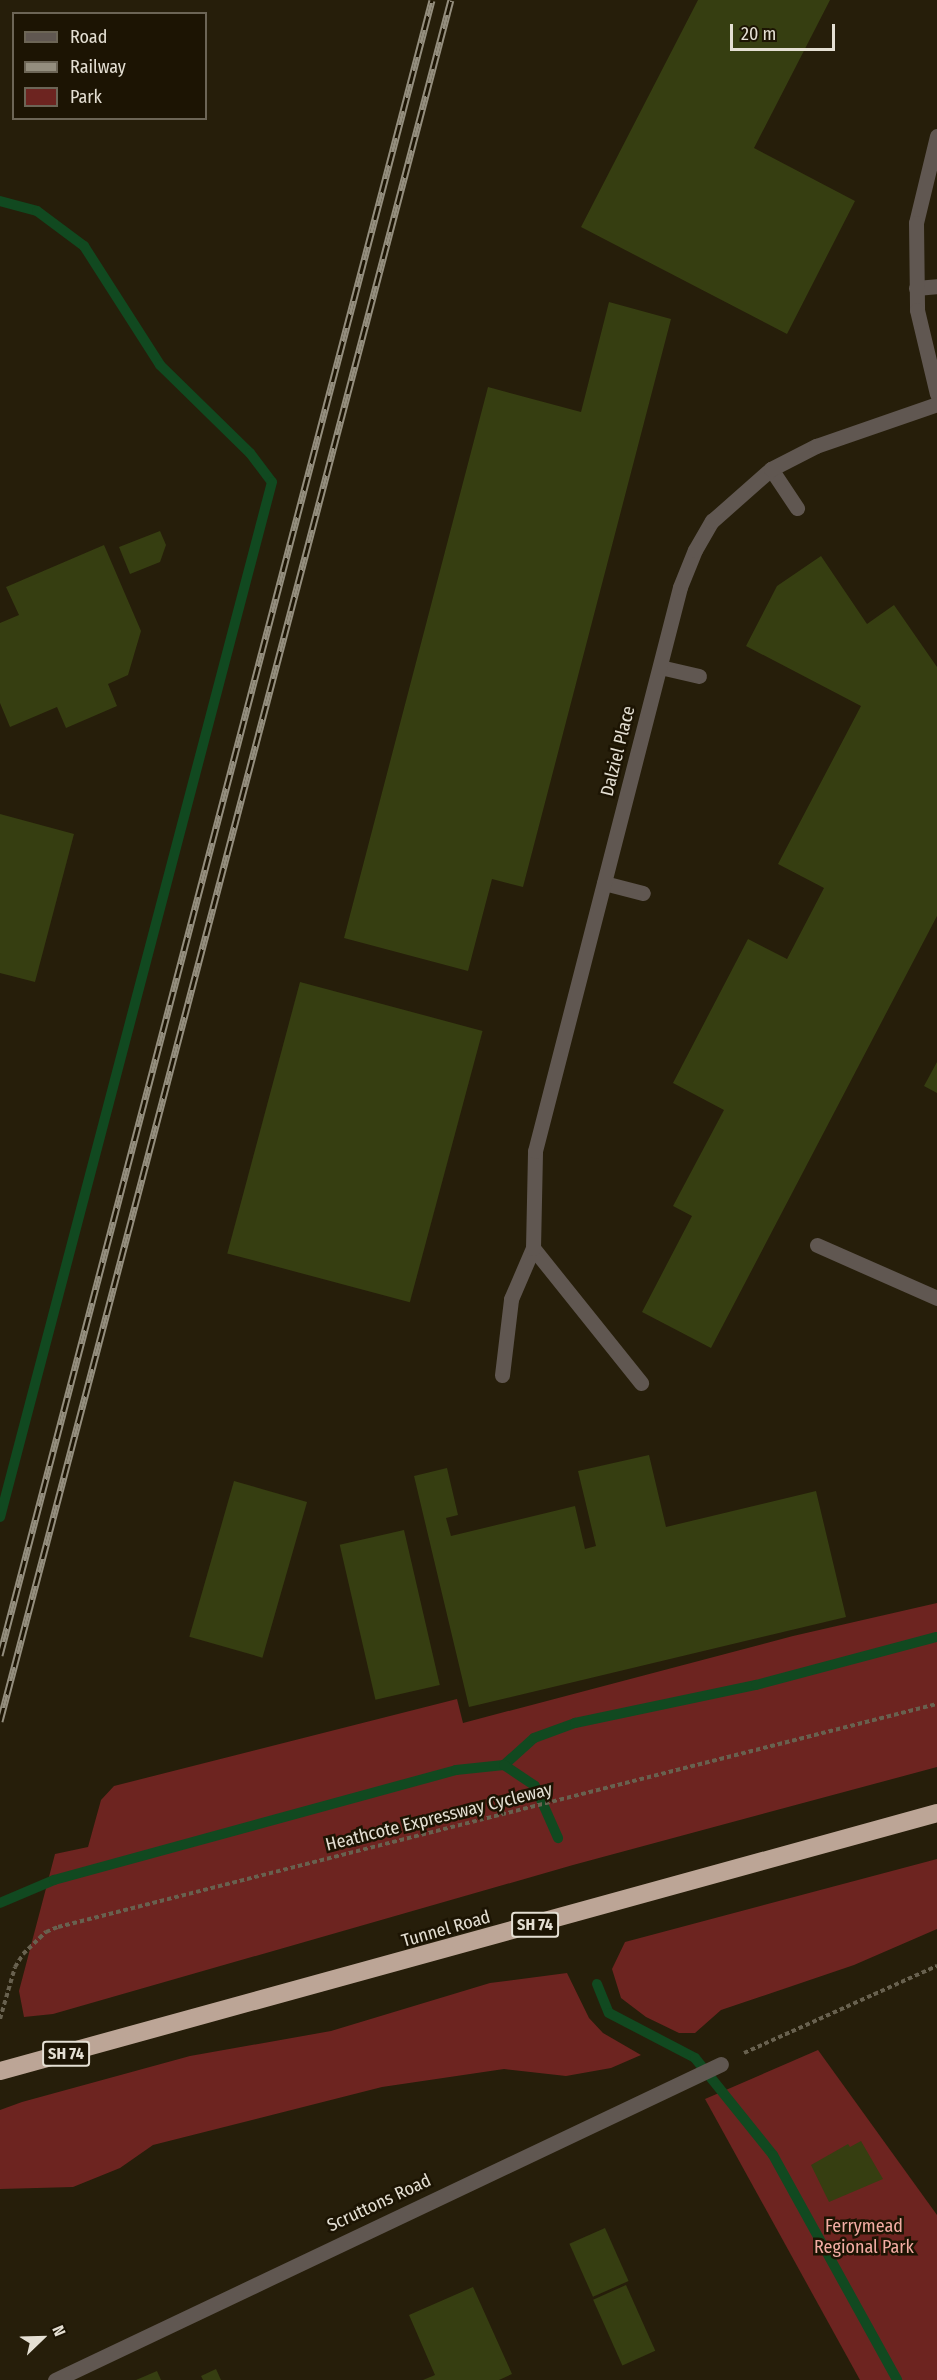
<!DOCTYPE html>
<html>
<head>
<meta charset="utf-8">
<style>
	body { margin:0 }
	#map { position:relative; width:937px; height:2380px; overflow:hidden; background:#261e0a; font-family:"Fira Sans Condensed",sans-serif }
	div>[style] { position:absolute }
	.green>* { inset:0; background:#6d2420 }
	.stream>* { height:10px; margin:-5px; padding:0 5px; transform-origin:5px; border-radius:5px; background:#114920 }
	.building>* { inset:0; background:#363e11; transform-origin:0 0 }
	.path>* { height:4px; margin-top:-2px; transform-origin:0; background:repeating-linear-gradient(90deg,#68614f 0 4.5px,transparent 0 7.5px) }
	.lane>* { height:15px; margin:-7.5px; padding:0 7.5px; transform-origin:7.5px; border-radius:7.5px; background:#605751 }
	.street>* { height:15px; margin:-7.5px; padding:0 7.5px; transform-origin:7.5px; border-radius:7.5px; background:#605751 }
	.highway>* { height:18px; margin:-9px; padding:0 9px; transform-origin:9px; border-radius:9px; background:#bca596 }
	.rail>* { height:7px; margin-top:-3.5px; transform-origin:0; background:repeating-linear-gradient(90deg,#1c1403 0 14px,#948e7e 0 28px); box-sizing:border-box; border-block:2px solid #948e7e }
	span { translate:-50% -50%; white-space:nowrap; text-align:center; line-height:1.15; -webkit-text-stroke:5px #1c1403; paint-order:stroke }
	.shield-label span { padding:2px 4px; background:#1c1403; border:2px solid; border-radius:4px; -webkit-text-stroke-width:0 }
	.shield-label { font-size:16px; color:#e4dfd3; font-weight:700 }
	.street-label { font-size:18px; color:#e4dfd3 }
	.park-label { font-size:18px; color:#f3ada4 }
	.legend { position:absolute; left:12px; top:12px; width:195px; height:108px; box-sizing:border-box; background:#1c1403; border:2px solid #6c6556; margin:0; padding:8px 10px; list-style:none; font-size:18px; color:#e4dfd3 }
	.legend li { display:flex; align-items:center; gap:12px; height:30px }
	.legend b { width:30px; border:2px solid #6c6556 }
	.north { position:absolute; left:12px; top:2308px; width:60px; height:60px; -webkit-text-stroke:4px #1c1403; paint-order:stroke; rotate:67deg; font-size:16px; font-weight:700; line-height:24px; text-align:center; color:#e4dfd3 }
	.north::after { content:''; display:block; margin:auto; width:21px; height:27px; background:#e4dfd3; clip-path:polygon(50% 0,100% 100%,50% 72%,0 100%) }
	.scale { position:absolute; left:730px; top:24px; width:105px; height:27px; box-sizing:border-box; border:3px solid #e4dfd3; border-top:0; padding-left:8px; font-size:18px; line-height:21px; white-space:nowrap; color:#e4dfd3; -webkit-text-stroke:4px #1c1403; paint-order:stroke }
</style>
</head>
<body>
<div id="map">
	<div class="green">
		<i style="clip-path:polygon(937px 1603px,937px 1767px,573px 1865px,53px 2014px,24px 2017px,19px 1991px,55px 1854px,88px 1847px,101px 1800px,114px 1786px,457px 1699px,463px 1723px,793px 1636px)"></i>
		<i style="clip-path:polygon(937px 1859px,937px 1929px,854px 1965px,721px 2010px,695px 2033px,679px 2033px,646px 2017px,621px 1998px,612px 1969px,625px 1942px)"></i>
		<i style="clip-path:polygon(567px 1973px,589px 2018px,603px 2033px,641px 2055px,611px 2068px,566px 2076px,504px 2069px,382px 2087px,153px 2145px,120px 2168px,73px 2187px,0 2189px,0 2110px,22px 2102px,190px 2056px,331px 2031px,490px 1983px)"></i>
		<i style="clip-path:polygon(818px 2050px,937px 2215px,937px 2380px,860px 2380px,705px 2099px)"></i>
	</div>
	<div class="stream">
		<i style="left:0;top:201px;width:38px;rotate:15deg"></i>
		<i style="left:37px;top:211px;width:59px;rotate:36.7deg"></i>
		<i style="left:84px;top:246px;width:141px;rotate:57.4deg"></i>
		<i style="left:160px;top:365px;width:126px;rotate:44.4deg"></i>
		<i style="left:250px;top:453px;width:36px;rotate:53deg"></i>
		<i style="left:272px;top:482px;width:1070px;rotate:104.72deg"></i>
		<i style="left:504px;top:1765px;width:40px;rotate:-42deg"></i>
		<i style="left:534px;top:1738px;width:44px;rotate:-20.1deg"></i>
		<i style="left:575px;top:1723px;width:185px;rotate:-11.9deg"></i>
		<i style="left:756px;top:1685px;width:187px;rotate:-14.9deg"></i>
		<i style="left:0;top:1903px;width:59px;rotate:-23.1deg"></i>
		<i style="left:54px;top:1880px;width:417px;rotate:-15.3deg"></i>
		<i style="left:456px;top:1770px;width:48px;rotate:-5.9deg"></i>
		<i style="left:504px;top:1765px;width:37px;rotate:34deg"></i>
		<i style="left:535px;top:1786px;width:57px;rotate:66.1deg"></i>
		<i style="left:597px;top:1984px;width:31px;rotate:68deg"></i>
		<i style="left:609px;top:2013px;width:97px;rotate:27.6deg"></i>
		<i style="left:695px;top:2058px;width:124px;rotate:51.2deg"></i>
		<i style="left:773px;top:2155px;width:257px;rotate:61.1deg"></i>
	</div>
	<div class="building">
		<i style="clip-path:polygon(698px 0,830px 0,754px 148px,855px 201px,787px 334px,581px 227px)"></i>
		<i style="clip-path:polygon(609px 302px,671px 319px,523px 887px,492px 879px,468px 971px,344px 938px,488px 387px,581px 412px)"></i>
		<i style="clip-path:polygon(160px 531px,166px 545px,160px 562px,130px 574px,119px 547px)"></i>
		<i style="clip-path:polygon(104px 545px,141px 631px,128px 675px,108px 684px,117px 706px,66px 728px,57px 707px,10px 727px,0 703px,0 623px,19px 615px,6px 587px)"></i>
		<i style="clip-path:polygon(821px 556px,867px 624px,894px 605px,937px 667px,937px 916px,711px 1348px,642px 1312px,692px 1216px,673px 1206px,724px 1110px,673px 1083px,748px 939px,787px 959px,824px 888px,778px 864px,861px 706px,746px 646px,777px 586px)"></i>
		<i style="clip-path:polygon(0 814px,74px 834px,35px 982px,0 973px)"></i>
		<i style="left:300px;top:982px;width:189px;height:281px;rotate:15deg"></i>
		<i style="clip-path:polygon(937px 1062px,937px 1093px,924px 1086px)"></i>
		<i style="clip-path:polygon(649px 1455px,666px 1527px,816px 1491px,846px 1617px,469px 1707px,414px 1476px,447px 1468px,458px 1515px,446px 1518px,451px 1536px,575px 1506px,585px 1549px,596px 1546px,578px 1471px)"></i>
		<i style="left:234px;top:1481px;width:76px;height:162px;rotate:16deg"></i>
		<i style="left:404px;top:1530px;width:159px;height:66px;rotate:77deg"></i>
		<i style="clip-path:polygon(861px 2141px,883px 2179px,829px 2202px,811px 2165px,848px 2144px,850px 2147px)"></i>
		<i style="left:605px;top:2228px;width:58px;height:39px;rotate:66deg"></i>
		<i style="left:626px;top:2285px;width:72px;height:36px;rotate:66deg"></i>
		<i style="clip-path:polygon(473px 2287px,512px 2374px,499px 2380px,423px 2380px,435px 2375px,409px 2315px)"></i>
		<i style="clip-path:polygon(216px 2369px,221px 2380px,203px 2380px,201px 2376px)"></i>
		<i style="clip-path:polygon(157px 2371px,161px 2380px,136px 2380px)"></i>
	</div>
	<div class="path">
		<i style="left:0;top:2019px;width:54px;rotate:-73.9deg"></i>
		<i style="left:15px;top:1967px;width:15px;rotate:-58deg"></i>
		<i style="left:23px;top:1954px;width:32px;rotate:-44deg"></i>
		<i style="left:46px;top:1932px;width:13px;rotate:-23deg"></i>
		<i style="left:58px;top:1927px;width:907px;rotate:-14.24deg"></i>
		<i style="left:744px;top:2053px;width:212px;rotate:-24.3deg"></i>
	</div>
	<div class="lane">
		<i style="left:916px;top:288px;width:21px;rotate:-5deg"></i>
		<i style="left:771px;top:469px;width:47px;rotate:56.3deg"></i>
		<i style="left:660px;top:667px;width:40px;rotate:13deg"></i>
		<i style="left:604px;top:883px;width:40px;rotate:14.4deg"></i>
		<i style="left:817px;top:1245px;width:131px;rotate:23.8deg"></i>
		<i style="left:502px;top:1375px;width:77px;rotate:-83.2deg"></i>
		<i style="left:511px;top:1299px;width:56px;rotate:-66.7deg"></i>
		<i style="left:533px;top:1248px;width:173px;rotate:51.3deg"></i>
		<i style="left:55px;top:2380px;width:737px;rotate:-25.38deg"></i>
	</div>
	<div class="street">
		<i style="left:937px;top:136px;width:89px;rotate:103.6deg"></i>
		<i style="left:916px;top:223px;width:87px;rotate:89.3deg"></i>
		<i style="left:917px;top:310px;width:86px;rotate:76.6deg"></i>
		<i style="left:533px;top:1248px;width:97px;rotate:-88.8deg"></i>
		<i style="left:535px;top:1151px;width:582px;rotate:-75.58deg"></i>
		<i style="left:680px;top:587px;width:40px;rotate:-68deg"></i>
		<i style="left:695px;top:550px;width:34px;rotate:-60deg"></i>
		<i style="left:712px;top:521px;width:79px;rotate:-41.4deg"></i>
		<i style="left:771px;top:469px;width:51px;rotate:-27.1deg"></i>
		<i style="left:816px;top:446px;width:128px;rotate:-19.1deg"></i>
	</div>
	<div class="highway">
		<i style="left:0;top:2071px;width:972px;rotate:-15.39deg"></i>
	</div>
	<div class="rail">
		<i style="left:0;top:1655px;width:1710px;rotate:-75.37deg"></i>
		<i style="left:0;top:1721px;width:1779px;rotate:-75.32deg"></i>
	</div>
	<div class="shield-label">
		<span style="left:535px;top:1925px">SH 74</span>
		<span style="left:66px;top:2054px">SH 74</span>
	</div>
	<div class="street-label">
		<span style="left:618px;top:751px;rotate:-76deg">Dalziel Place</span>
		<span style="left:439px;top:1817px;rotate:-14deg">Heathcote Expressway Cycleway</span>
		<span style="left:446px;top:1929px;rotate:-16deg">Tunnel Road</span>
		<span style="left:379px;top:2203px;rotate:-25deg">Scruttons Road</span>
	</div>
	<div class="park-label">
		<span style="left:864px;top:2237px">Ferrymead<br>Regional Park</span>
	</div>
	<ul class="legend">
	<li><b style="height:8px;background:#605751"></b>Road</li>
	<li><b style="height:8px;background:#948e7e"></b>Railway</li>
	<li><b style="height:16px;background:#6d2420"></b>Park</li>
	</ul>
	<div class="north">N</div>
	<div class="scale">20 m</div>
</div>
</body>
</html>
